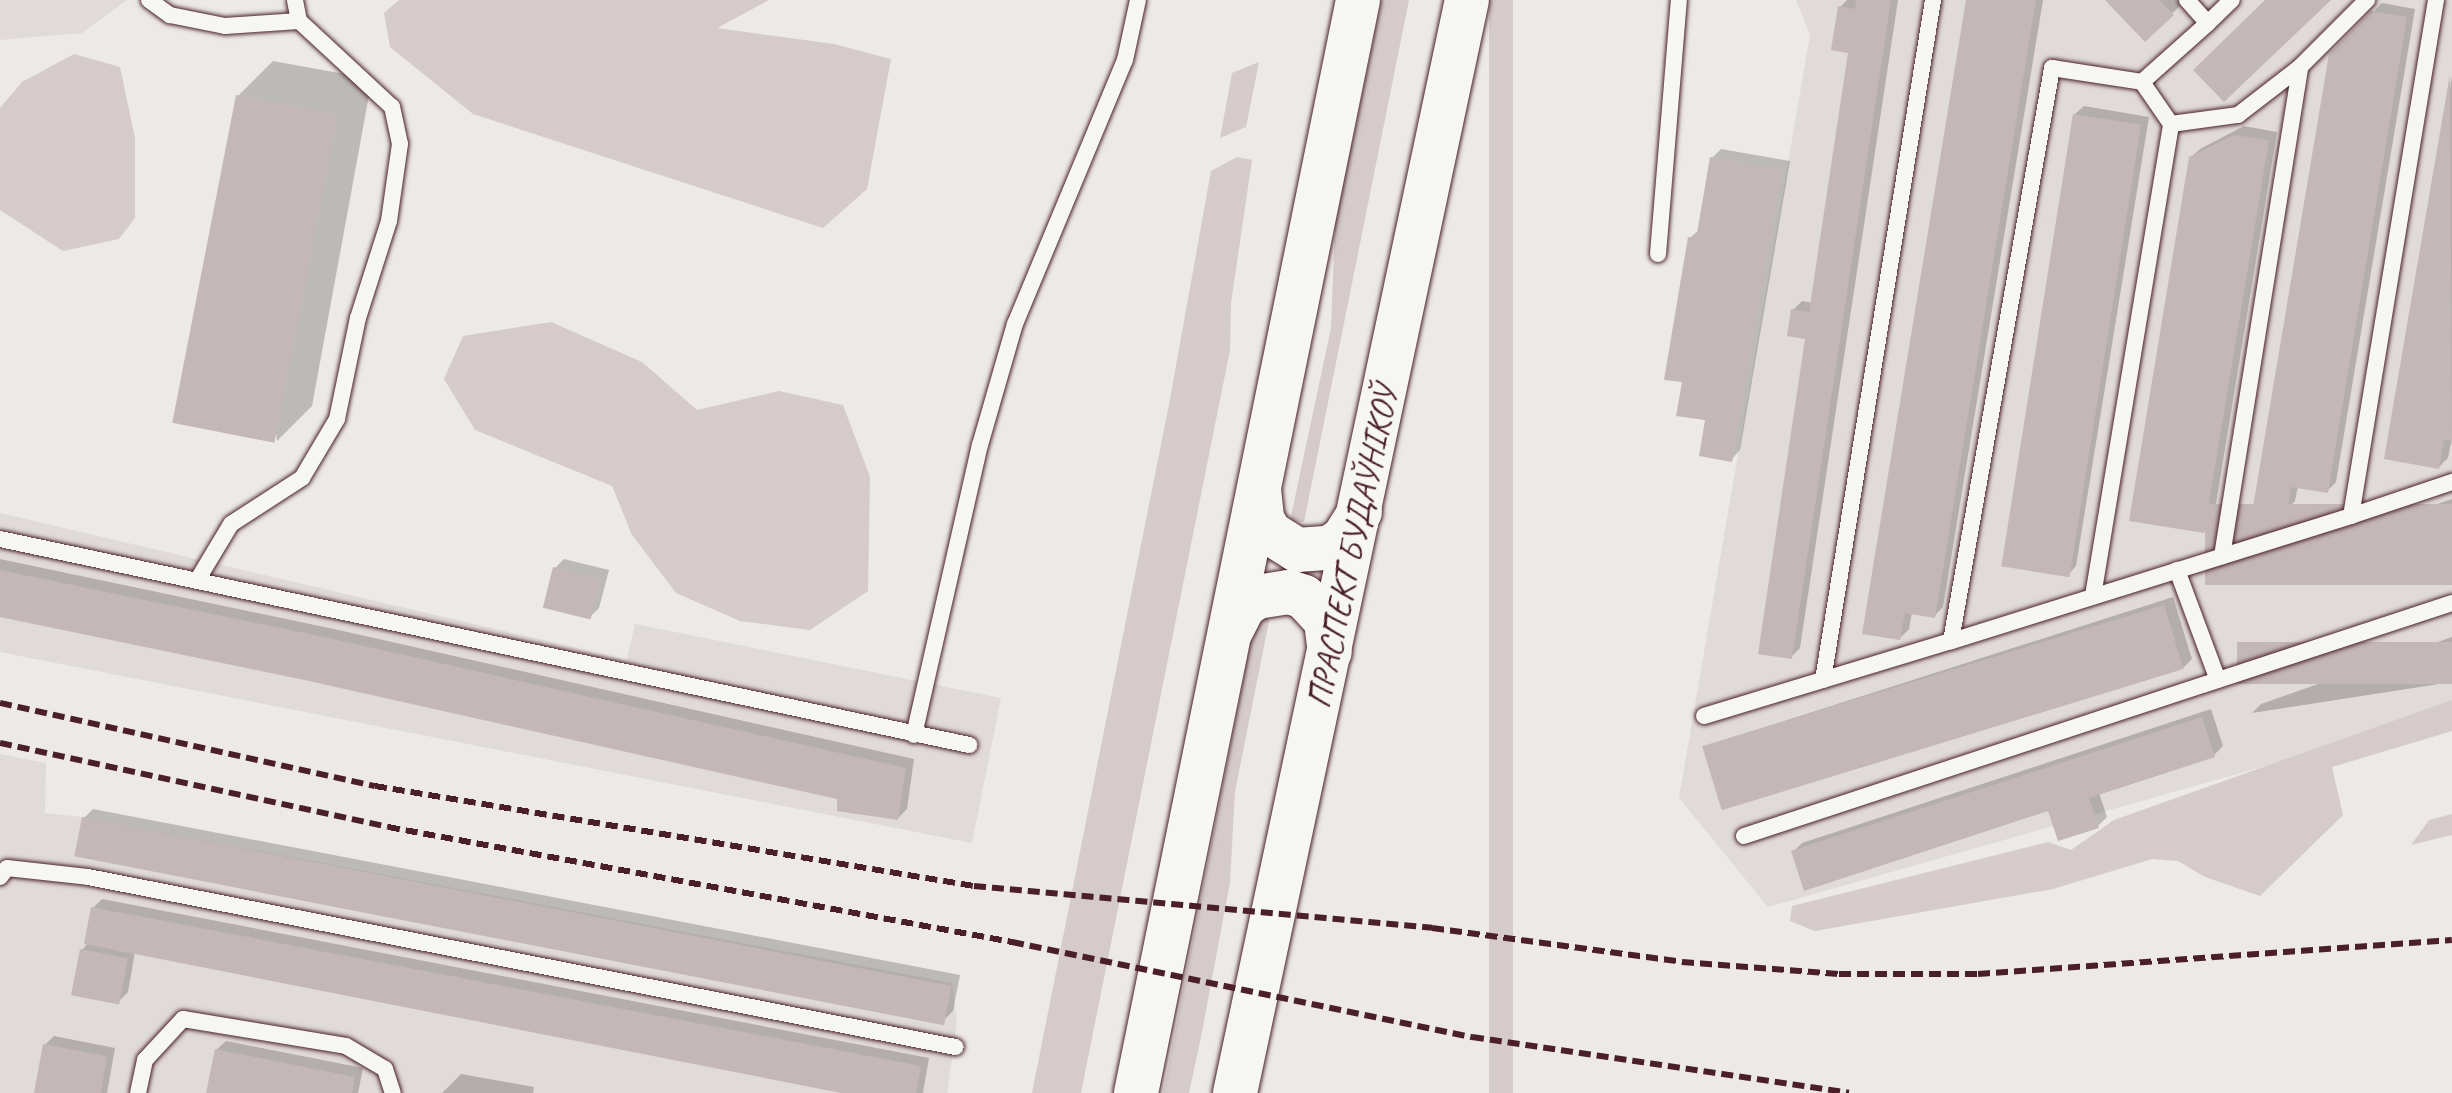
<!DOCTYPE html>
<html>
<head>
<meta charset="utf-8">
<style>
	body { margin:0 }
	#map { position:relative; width:2452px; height:1093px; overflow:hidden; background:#ece9e6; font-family:Caveat,sans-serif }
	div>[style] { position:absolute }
	.built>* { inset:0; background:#e0dad8 }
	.green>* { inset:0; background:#d4cbca; transform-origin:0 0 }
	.shadow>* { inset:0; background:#0003 }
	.building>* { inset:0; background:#c4b7b7; transform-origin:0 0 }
	.roads { filter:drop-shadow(0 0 2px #4a1f2b) drop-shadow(0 0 2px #4a1f2b) }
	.service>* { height:16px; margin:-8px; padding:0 8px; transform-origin:8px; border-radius:8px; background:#f6f6f2 }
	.primary>* { height:44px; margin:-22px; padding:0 22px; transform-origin:22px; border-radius:22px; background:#f6f6f2 }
	.rail>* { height:6px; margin-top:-3px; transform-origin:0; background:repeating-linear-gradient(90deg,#4a1f2b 0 12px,transparent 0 18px) }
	span { translate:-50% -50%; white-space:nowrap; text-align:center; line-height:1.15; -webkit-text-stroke:8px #f6f6f2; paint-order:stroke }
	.street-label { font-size:34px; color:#4a1f2b }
</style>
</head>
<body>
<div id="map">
	<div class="built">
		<i style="clip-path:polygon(0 0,127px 0,82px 33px,0 40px)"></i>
		<i style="clip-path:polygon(1796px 0,2452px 0,2452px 713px,1768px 907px,1679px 798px,1810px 35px)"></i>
		<i style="clip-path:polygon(0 513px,627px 660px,635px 624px,1001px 698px,972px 843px,0 652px)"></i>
		<i style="clip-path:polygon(0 754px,46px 763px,45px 813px,82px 817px,952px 983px,957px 1022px,947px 1093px,0 1093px)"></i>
	</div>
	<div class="green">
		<i style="clip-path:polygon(399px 0,769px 0,717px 28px,834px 44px,891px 59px,867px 189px,823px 228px,473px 114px,390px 47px,384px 13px)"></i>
		<i style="clip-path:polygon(1382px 0,1409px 0,1304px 522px,1290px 521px,1331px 328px,1335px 224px)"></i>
		<i style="left:1489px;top:0;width:24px;height:1115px"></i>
		<i style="clip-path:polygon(74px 54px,120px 67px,135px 138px,135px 218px,119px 239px,63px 251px,0 210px,0 108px,22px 82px)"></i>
		<i style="clip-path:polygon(1259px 62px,1246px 127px,1220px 138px,1232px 73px)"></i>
		<i style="clip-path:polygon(1237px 157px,1252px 160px,1231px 303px,1230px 350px,1081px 1093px,1032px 1093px,1170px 399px,1211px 171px)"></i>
		<i style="clip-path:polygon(551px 322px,642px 362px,697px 410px,779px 391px,843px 405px,870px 477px,868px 591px,810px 630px,740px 621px,676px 593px,632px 535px,612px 486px,475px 430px,444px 379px,463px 336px)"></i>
		<i style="clip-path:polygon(1256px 615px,1270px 616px,1235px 792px,1230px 882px,1201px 1037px,1189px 1093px,1163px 1093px)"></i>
		<i style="clip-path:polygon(2452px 700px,2452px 731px,2332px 767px,2343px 815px,2260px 896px,2205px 877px,2178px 861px,2152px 859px,2053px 889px,1815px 931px,1790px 921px,1792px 906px,2048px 842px,2071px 850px,2114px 820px)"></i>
		<i style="clip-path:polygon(2452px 814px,2452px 835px,2411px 845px,2429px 820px)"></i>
	</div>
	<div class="shadow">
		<i style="clip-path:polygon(1847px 0,1898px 0,1800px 648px,1791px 657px,1807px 338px,1793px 310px,1802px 301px,1813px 303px,1850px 51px,1840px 7px)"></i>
		<i style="clip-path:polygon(1968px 0,2043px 0,1943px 607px,1934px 616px,1912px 612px,1909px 629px,1900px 638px)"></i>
		<i style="clip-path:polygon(2107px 0,2177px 0,2181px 5px,2145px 40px)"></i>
		<i style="clip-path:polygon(2382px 3px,2415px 9px,2336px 482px,2327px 491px,2298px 486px,2295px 501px,2286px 510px,2331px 55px)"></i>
		<i style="clip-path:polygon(273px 61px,372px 79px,312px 406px,277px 441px,238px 96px)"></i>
		<i style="clip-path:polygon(2452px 76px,2452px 439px,2448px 458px,2439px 467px,2386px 458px)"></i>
		<i style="clip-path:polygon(2084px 106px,2149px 117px,2076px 566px,2067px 576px,2074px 115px)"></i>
		<i style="clip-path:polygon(2244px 126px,2277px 132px,2213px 522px,2204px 531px,2190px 158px,2200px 149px)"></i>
		<i style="clip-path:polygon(1721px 149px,1790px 161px,1740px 450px,1731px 460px,1684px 381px,1690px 238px,1700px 229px,1712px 158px)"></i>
		<i style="clip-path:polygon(2452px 499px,2452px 583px,2221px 583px,2230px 574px)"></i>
		<i style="clip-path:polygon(0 559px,334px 629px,914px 759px,907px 809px,898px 818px,839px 797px,309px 679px,0 615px)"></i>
		<i style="clip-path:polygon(564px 559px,609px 570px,599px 608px,590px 617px,555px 568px)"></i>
		<i style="clip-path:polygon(2173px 597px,2192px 659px,2183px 668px,1706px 752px,1715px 743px)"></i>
		<i style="clip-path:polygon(2452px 637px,2452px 682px,2252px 713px,2261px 704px)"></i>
		<i style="clip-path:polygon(2211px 709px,2223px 746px,2214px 755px,2099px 793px,2107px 817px,2098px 826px,2050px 809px,1793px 852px,1802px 843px)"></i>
		<i style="clip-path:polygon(93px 809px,960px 975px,953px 1011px,944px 1020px,84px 818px)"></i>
		<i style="clip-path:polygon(102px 899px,929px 1058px,923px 1093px,851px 1093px,135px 952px,128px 992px,119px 1001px,82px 950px,88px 943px,93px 908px)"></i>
		<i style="clip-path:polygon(54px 1036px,115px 1048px,107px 1093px,36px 1093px,45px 1045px)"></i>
		<i style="clip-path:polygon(226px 1041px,363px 1068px,358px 1093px,208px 1093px,216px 1050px)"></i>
		<i style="clip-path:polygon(461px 1074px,534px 1087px,533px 1093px,442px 1093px)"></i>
	</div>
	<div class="building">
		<i style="clip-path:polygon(1856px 0,1891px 0,1792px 659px,1758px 654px,1805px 339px,1787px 336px,1791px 309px,1809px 312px,1848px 53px,1831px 50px,1838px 6px,1855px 9px)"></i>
		<i style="clip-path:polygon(1966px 0,2036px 0,1935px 618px,1905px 613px,1900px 640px,1862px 634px)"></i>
		<i style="clip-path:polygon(2105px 0,2159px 0,2174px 15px,2145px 42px)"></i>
		<i style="clip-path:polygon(2265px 0,2331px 0,2224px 102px,2193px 70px)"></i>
		<i style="clip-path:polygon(2371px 11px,2407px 17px,2328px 493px,2291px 487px,2287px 513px,2253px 507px,2329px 54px)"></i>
		<i style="clip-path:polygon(2450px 74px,2452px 441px,2444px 439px,2439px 469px,2384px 459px)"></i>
		<i style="left:236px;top:95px;width:104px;height:334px;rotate:11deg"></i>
		<i style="left:2073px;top:114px;width:69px;height:458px;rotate:9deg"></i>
		<i style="clip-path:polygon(2234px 135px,2269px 140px,2204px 533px,2129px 521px,2189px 157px)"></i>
		<i style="clip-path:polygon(1710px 157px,1782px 170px,1732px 462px,1699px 456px,1705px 420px,1676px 416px,1682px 382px,1664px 380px,1688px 237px,1696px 239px)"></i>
		<i style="left:2452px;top:504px;width:81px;height:247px;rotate:90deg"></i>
		<i style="left:553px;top:567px;width:49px;height:42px;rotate:14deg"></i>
		<i style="clip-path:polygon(0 570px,324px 637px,906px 768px,898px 820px,837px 811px,837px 799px,309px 681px,0 617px)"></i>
		<i style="left:2164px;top:605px;width:67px;height:483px;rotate:73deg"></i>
		<i style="left:2452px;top:642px;width:42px;height:215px;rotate:90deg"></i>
		<i style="clip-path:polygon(2202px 717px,2215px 757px,2089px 798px,2099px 828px,2058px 841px,2048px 811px,1804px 891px,1791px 851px)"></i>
		<i style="left:82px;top:817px;width:886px;height:40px;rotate:11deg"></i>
		<i style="clip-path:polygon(91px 907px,921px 1066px,916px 1093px,841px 1093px,84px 944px)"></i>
		<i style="left:80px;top:949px;width:49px;height:47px;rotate:11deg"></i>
		<i style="clip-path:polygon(43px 1044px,107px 1056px,101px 1093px,34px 1093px)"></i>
		<i style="clip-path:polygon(215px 1049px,355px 1077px,352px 1093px,206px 1093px)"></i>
	</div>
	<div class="roads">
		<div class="service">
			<i style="left:149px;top:0;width:26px;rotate:36deg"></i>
			<i style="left:170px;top:15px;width:56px;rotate:11.3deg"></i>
			<i style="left:225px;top:26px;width:74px;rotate:-3.9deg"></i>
			<i style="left:2187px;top:0;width:31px;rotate:48deg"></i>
			<i style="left:2208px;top:23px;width:33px;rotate:-44deg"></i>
			<i style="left:2436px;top:0;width:523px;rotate:99.35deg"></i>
			<i style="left:2351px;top:516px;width:107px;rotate:-18.6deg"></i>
			<i style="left:2142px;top:82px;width:89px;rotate:-41.8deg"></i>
			<i style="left:1658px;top:254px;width:255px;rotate:-85.3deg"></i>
			<i style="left:2351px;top:516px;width:419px;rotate:162.6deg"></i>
			<i style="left:1951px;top:641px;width:582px;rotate:-80deg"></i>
			<i style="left:2052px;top:68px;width:91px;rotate:8.8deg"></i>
			<i style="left:2142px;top:82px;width:51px;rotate:55.4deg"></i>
			<i style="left:2171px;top:124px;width:68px;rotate:-7.7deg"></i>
			<i style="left:2238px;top:115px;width:78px;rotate:-37.7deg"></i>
			<i style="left:2300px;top:67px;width:95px;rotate:-45deg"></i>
			<i style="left:0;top:539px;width:991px;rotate:12deg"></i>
			<i style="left:2222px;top:556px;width:495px;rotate:-80.9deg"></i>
			<i style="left:2177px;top:570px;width:117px;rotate:69.6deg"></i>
			<i style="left:198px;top:579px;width:64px;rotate:-59deg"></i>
			<i style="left:231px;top:524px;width:85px;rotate:-32.9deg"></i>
			<i style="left:302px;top:478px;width:69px;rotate:-59.3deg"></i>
			<i style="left:337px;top:419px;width:103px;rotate:-78.3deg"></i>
			<i style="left:358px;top:318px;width:102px;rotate:-72.3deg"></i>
			<i style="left:389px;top:221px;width:78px;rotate:-81.9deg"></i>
			<i style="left:400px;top:144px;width:38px;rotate:-102deg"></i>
			<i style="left:392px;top:107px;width:127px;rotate:-137.2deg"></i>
			<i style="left:299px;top:21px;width:21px;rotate:-101deg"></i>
			<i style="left:2093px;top:596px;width:478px;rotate:-80.6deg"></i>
			<i style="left:1823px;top:680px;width:689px;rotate:-80.81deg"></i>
			<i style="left:1704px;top:716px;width:258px;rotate:-16.9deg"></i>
			<i style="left:914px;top:735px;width:297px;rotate:-77.2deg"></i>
			<i style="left:980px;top:445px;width:126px;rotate:-73.9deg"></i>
			<i style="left:1015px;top:324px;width:286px;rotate:-67.4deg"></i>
			<i style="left:1125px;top:60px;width:61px;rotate:-77.8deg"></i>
			<i style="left:1744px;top:836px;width:745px;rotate:-18.22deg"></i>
			<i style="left:0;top:877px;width:11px;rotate:-52deg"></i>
			<i style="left:7px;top:868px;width:81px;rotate:6.3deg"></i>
			<i style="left:88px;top:877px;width:884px;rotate:11.09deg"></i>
			<i style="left:138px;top:1093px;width:34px;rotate:-78deg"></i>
			<i style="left:145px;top:1060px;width:56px;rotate:-47.2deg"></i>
			<i style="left:183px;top:1019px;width:165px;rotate:9.4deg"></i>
			<i style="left:346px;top:1046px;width:45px;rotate:30.5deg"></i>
			<i style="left:385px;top:1069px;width:25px;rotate:72deg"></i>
		</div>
		<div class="primary">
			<i style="left:1259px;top:489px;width:30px;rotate:84deg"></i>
			<i style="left:1262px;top:519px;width:16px;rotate:60deg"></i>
			<i style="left:1270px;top:533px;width:32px;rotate:32deg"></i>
			<i style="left:1297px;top:550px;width:32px;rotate:-4deg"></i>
			<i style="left:1329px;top:548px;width:17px;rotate:-33deg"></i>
			<i style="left:1343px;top:539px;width:32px;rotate:-58deg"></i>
			<i style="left:1231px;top:631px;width:28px;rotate:-63deg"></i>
			<i style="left:1244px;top:606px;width:16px;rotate:-35deg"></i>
			<i style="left:1257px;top:597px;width:32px;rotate:-9deg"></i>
			<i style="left:1289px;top:592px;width:16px;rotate:18deg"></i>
			<i style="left:1304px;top:597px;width:33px;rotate:47deg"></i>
			<i style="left:1326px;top:621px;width:31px;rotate:83deg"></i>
			<i style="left:1136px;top:1093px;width:1115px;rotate:-78.52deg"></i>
			<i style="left:1235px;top:1093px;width:1117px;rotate:-78.02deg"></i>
		</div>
	</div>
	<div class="rail">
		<i style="left:0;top:703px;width:384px;rotate:12.5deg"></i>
		<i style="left:375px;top:786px;width:607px;rotate:9.48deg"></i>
		<i style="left:974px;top:886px;width:460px;rotate:5.2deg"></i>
		<i style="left:1432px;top:928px;width:252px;rotate:7.7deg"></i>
		<i style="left:1682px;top:962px;width:157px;rotate:4.4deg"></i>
		<i style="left:1839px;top:974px;width:139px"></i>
		<i style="left:1978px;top:974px;width:475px;rotate:-4.1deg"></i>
		<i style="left:0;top:743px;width:397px;rotate:12.2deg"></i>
		<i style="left:388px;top:827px;width:635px;rotate:10.44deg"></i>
		<i style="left:1012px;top:942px;width:470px;rotate:11.7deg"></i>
		<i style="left:1472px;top:1037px;width:381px;rotate:8.4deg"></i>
	</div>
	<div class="street-label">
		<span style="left:1352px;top:547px;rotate:-78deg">ПРАСПЕКТ БУДАЎНІКОЎ</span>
	</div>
</div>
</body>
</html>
